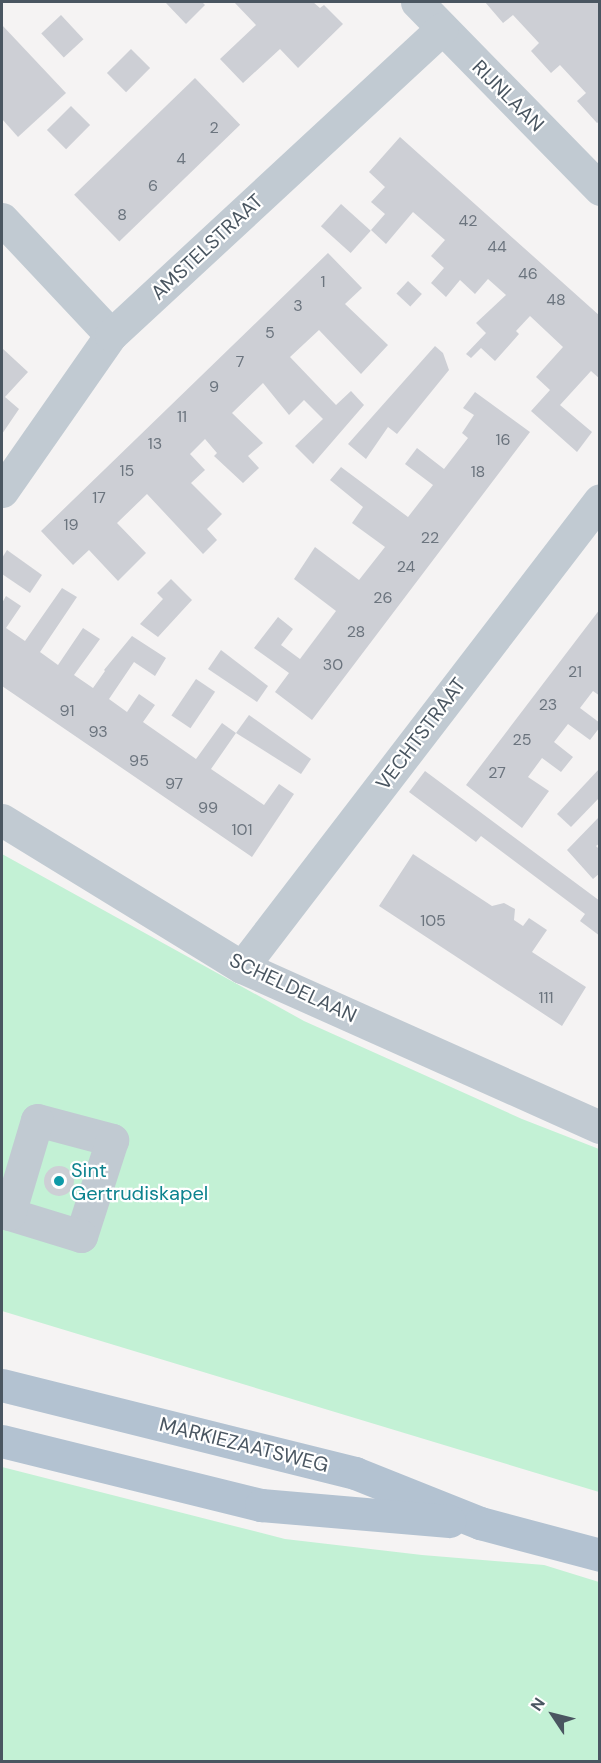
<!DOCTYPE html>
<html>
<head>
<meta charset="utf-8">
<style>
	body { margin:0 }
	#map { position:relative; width:601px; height:1763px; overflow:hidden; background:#f5f3f3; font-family:"DM Sans",sans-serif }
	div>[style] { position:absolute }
	.green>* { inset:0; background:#c3f1d5 }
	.building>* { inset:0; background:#cdcfd5; transform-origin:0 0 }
	.round { border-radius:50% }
	.street>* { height:33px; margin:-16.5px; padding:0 16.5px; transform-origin:16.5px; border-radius:16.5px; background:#c1cad2 }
	.primary>* { height:33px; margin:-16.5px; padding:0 16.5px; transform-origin:16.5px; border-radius:16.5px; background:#b3c2d1 }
	.dots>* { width:16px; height:16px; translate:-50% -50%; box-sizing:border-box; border:3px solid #fff; border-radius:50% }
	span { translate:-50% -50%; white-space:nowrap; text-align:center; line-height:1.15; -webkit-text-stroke:4.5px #fff; paint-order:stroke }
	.number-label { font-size:16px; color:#6b747e }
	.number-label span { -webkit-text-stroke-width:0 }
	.street-label { font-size:20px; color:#4a5661 }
	.culture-label { font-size:20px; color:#0d838f }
	.left { translate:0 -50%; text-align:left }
	.frame { position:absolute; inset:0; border:3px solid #4a5661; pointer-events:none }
	.north { position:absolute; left:523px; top:1685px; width:60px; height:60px; -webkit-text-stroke:4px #fff; paint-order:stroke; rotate:305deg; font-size:16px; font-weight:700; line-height:24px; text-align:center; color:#4a5661 }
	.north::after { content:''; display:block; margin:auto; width:21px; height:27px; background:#4a5661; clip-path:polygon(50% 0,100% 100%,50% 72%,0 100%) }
</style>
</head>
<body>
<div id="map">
	<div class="green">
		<i style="clip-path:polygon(2px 854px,304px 1021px,522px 1119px,599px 1149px,599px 1492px,2px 1311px)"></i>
		<i style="clip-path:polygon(2px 1467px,285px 1539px,422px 1555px,544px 1565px,599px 1582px,599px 1761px,2px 1761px)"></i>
	</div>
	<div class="building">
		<i style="clip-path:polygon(165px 2px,202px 2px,205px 5px,186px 24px)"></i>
		<i style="clip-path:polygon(234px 2px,313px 2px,320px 8px,324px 5px,343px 24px,298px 68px,280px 49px,243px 83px,220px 59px,256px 25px)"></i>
		<i style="clip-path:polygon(485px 2px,600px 2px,600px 121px,597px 123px,577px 101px,586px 93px,560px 65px,551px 73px,531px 51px,539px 43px,513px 15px,503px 23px)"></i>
		<i style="left:61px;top:15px;width:33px;height:27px;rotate:47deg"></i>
		<i style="clip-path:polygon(2px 25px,66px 93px,18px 137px,2px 119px)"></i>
		<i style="left:131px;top:49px;width:27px;height:34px;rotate:45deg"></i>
		<i style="left:195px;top:78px;width:65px;height:168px;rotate:46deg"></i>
		<i style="left:71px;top:106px;width:27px;height:34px;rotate:45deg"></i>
		<i style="clip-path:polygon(400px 137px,600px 316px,600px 379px,591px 371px,560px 405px,592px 432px,577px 452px,531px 411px,550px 390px,536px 377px,563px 347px,530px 316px,516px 331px,519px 334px,495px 361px,481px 348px,471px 358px,466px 354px,486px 333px,476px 323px,506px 295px,488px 279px,475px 294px,460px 280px,446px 297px,431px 283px,444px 268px,431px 256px,445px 240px,413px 212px,386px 244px,371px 230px,385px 214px,371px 202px,385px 187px,369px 172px)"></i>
		<i style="left:341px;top:204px;width:40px;height:30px;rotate:42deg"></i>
		<i style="clip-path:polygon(328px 253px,362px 288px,345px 304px,388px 345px,361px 374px,319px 330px,290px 357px,336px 405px,351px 391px,364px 405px,313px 464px,295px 446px,323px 419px,304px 400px,289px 415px,263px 383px,232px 413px,263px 443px,248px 456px,259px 468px,243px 483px,214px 456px,217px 453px,205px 439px,190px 454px,205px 470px,191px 483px,222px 514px,207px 529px,217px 540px,203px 554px,147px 494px,117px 523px,146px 553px,118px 581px,89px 550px,73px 565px,41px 531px)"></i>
		<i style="left:408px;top:281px;width:19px;height:17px;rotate:43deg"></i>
		<i style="clip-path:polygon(435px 346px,443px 353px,449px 370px,397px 434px,388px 427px,366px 459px,348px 444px)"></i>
		<i style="clip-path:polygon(2px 348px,28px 372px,5px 397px,19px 409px,2px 434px)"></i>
		<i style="clip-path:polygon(475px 392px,530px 432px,312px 720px,275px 692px,289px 673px,254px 648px,278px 617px,293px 629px,281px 645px,300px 659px,336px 611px,294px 579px,315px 547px,359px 580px,385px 547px,352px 523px,363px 507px,330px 480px,341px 467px,408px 517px,433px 485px,405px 464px,417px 448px,444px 469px,468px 438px,462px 433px,474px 415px,463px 408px)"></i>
		<i style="clip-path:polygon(7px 550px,42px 575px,30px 593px,2px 574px,2px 558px)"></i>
		<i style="clip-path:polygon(171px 579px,192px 600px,158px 637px,140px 624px,163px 599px,157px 593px)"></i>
		<i style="clip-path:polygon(62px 588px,77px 597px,40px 652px,58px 665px,83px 628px,100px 639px,74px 675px,93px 688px,105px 671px,104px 670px,132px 636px,166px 658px,155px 676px,134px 662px,109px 699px,127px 712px,139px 694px,155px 705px,143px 722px,196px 759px,222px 723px,236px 733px,211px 769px,264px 805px,279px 784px,294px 794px,252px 857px,2px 686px,2px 603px,6px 596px,21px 606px,6px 628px,25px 641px)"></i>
		<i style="clip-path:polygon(600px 609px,600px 696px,593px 691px,580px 708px,600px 723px,600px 727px,590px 740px,568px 724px,554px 742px,573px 757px,561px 772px,542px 758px,528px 777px,549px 791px,522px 828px,466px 785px)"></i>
		<i style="clip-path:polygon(221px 650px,268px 686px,257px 702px,208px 669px)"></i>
		<i style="left:196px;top:679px;width:23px;height:44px;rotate:34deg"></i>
		<i style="clip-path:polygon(249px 715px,311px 759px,301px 774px,236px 733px)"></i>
		<i style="clip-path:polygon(600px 768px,600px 797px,571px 827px,557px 814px)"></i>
		<i style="clip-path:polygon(425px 771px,600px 901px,600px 936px,580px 921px,585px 914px,481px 836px,476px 842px,409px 792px)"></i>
		<i style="clip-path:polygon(600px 816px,600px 843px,596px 846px,600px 850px,600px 873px,593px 879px,567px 850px)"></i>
		<i style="clip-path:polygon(413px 854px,492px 906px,504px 903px,515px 909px,514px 920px,523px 926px,529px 918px,547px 930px,532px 952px,586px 987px,562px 1026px,379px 906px)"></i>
		<i class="round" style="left:44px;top:1166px;width:30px;height:30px"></i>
	</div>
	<div class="street">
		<i style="left:417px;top:2px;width:262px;rotate:45.6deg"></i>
		<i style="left:2px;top:219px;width:159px;rotate:46.8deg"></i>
		<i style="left:2px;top:491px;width:190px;rotate:-55.1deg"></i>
		<i style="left:111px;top:335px;width:451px;rotate:-42.8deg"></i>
		<i style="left:2px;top:820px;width:281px;rotate:31.5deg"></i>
		<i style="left:242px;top:967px;width:392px;rotate:24.1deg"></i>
		<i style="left:242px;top:967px;width:588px;rotate:-52.53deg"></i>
		<i style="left:37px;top:1120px;width:78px;rotate:14.9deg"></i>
		<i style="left:112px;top:1140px;width:101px;rotate:107.9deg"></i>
		<i style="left:81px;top:1236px;width:75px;rotate:-163deg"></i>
		<i style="left:9px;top:1214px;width:98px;rotate:-73.4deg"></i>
	</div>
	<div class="primary">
		<i style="left:2px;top:1385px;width:364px;rotate:14deg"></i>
		<i style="left:355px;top:1473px;width:135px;rotate:21.8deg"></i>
		<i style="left:480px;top:1523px;width:124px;rotate:14.9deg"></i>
		<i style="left:2px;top:1441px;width:267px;rotate:13.9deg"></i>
		<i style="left:261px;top:1505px;width:189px;rotate:4.9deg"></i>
	</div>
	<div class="dots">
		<i style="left:59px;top:1181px;background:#0f9aa8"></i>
	</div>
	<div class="number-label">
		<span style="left:214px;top:128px">2</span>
		<span style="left:181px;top:159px">4</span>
		<span style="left:153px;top:186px">6</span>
		<span style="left:122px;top:215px">8</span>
		<span style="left:468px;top:221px">42</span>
		<span style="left:497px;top:247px">44</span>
		<span style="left:528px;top:274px">46</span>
		<span style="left:323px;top:282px">1</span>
		<span style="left:556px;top:300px">48</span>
		<span style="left:298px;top:306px">3</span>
		<span style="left:270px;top:333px">5</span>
		<span style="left:240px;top:362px">7</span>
		<span style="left:214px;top:387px">9</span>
		<span style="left:182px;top:417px">11</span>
		<span style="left:503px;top:440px">16</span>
		<span style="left:155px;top:444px">13</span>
		<span style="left:127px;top:471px">15</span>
		<span style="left:478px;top:472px">18</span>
		<span style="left:99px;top:498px">17</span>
		<span style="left:71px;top:525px">19</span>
		<span style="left:430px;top:538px">22</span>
		<span style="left:406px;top:567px">24</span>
		<span style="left:383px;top:598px">26</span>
		<span style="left:356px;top:632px">28</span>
		<span style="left:333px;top:665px">30</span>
		<span style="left:575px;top:672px">21</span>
		<span style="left:548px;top:705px">23</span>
		<span style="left:67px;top:711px">91</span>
		<span style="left:98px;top:732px">93</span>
		<span style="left:522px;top:740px">25</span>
		<span style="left:139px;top:761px">95</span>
		<span style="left:497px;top:773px">27</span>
		<span style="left:174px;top:784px">97</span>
		<span style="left:208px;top:808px">99</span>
		<span style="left:242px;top:830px">101</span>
		<span style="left:433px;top:921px">105</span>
		<span style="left:546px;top:998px">111</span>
	</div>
	<div class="street-label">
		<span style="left:508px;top:96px;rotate:45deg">RIJNLAAN</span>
		<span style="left:207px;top:247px;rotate:-43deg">AMSTELSTRAAT</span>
		<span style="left:421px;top:734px;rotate:-53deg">VECHTSTRAAT</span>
		<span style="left:293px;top:988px;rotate:25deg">SCHELDELAAN</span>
		<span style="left:244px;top:1445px;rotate:14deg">MARKIEZAATSWEG</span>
	</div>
	<div class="culture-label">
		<span class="left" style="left:71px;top:1182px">Sint<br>Gertrudiskapel</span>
	</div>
	<div class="frame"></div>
	<div class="north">N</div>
</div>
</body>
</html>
